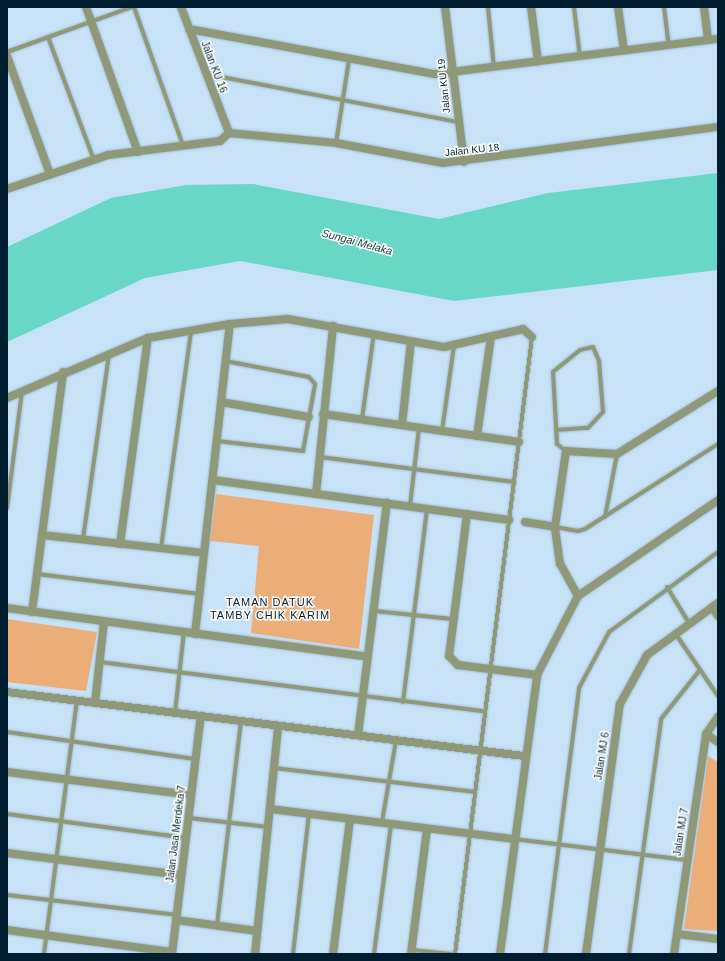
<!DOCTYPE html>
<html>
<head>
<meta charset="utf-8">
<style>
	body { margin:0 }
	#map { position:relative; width:725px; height:961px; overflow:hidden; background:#c7e2f7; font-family:Arial,sans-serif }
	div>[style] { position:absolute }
	.green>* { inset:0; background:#ebae79 }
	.water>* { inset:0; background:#69d7c5 }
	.roads { filter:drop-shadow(0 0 1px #a3bfd3) drop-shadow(0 0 1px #a3bfd3) }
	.lane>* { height:4px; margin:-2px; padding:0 2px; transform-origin:2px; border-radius:2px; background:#8f9979 }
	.street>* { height:8px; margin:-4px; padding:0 4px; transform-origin:4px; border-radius:4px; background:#8f9979 }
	span { translate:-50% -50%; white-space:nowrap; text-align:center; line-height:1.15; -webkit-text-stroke:3px #fff; paint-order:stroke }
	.street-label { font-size:10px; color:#011e31 }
	.water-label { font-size:11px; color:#0b3f38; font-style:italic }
	.neighbourhood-label { font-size:11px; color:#011e31; letter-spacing:1px }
	.frame { position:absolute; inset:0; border:8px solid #011e31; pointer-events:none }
</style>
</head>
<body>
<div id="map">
	<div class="green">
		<i style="clip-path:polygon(216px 494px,374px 515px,359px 649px,251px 633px,259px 546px,210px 541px)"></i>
		<i style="clip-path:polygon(7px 619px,97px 632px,86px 691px,7px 682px)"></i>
		<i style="clip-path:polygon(708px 756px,718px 762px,718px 931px,684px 929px)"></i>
	</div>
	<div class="water">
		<i style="clip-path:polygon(718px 173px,718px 270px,454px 301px,240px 261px,145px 278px,7px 342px,7px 247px,111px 198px,186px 185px,253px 184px,439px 219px,548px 193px)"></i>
	</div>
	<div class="roads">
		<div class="lane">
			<i style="left:134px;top:7px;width:146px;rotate:70.5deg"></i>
			<i style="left:488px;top:7px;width:61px;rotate:84.4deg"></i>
			<i style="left:574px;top:7px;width:50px;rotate:83.2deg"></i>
			<i style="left:664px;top:7px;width:38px;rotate:83deg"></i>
			<i style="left:48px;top:37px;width:131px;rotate:69.5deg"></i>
			<i style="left:7px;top:52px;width:133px;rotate:-19.8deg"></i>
			<i style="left:206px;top:74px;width:257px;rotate:10.8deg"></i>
			<i style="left:336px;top:143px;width:84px;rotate:-81.1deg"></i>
			<i style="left:362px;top:419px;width:87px;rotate:-82.1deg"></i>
			<i style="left:556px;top:430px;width:32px;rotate:-4deg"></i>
			<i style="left:588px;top:428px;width:22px;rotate:-47deg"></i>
			<i style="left:603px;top:412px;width:51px;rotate:-94.5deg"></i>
			<i style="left:599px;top:361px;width:15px;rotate:-113deg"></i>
			<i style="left:593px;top:347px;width:13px;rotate:167deg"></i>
			<i style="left:580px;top:350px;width:35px;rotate:141deg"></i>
			<i style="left:553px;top:372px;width:72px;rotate:86.8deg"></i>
			<i style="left:557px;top:444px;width:11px;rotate:38deg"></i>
			<i style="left:442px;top:431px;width:86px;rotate:-82deg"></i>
			<i style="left:217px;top:441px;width:87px;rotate:6.6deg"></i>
			<i style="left:303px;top:451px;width:68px;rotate:-79.8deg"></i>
			<i style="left:315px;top:384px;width:9px;rotate:-131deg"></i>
			<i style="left:309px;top:377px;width:85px;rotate:-169.1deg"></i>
			<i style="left:320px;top:457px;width:196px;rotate:7.3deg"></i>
			<i style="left:410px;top:506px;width:79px;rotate:-83.4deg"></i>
			<i style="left:7px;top:508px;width:118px;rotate:-82.7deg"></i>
			<i style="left:605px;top:517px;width:64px;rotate:-79.2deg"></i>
			<i style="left:555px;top:527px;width:23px;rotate:10deg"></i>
			<i style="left:578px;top:531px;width:7px;rotate:-16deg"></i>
			<i style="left:585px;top:529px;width:158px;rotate:-32.6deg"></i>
			<i style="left:83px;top:539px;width:187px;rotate:-82deg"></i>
			<i style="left:161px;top:548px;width:219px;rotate:-82.1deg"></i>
			<i style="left:37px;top:574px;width:164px;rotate:7deg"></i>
			<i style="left:667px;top:587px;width:42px;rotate:58.6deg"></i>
			<i style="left:374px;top:611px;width:79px;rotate:5.8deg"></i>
			<i style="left:675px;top:633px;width:76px;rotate:55.7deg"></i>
			<i style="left:100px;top:662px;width:387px;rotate:7.3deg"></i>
			<i style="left:403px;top:702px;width:194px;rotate:-82.9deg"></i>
			<i style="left:175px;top:713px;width:81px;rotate:-83.7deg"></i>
			<i style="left:7px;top:732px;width:190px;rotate:8.2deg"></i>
			<i style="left:274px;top:768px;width:201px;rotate:6.8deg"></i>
			<i style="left:7px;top:814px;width:181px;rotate:7.6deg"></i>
			<i style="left:189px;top:818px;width:80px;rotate:6.5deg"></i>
			<i style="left:382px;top:822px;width:83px;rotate:-80.3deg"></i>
			<i style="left:514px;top:839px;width:174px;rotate:6.9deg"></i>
			<i style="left:7px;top:895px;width:170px;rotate:6.7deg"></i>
			<i style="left:217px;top:925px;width:205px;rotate:-83.3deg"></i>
			<i style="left:412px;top:950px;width:39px;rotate:6deg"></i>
			<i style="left:44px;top:954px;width:255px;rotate:-82.6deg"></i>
			<i style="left:293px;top:954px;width:141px;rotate:-83.5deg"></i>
			<i style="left:374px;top:954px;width:131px;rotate:-82.5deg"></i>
			<i style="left:455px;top:954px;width:622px;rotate:-82.89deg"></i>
			<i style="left:545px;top:954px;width:268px;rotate:-82.7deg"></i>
			<i style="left:579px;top:688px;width:64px;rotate:-61.8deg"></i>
			<i style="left:609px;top:632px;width:135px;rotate:-36.3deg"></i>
			<i style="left:629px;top:954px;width:237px;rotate:-82.2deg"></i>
			<i style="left:661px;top:719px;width:61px;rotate:-51.6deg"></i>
		</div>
		<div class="street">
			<i style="left:86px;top:7px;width:154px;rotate:70.3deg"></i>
			<i style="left:181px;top:7px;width:135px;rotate:69.1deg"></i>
			<i style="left:445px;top:7px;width:156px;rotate:83deg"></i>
			<i style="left:531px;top:7px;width:55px;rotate:82.7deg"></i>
			<i style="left:618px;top:7px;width:44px;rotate:82.2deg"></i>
			<i style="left:704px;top:7px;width:33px;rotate:83deg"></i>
			<i style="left:189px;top:29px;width:250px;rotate:10.4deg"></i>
			<i style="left:435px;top:74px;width:285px;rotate:-7.1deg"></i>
			<i style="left:7px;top:56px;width:126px;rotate:70deg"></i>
			<i style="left:229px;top:133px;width:107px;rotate:5.3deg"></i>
			<i style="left:336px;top:143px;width:109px;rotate:10.6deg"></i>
			<i style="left:443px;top:163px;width:277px;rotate:-7.5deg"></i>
			<i style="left:7px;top:189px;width:107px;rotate:-18.6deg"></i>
			<i style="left:108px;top:155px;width:113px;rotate:-7.1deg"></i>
			<i style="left:220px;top:141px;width:12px;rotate:-42deg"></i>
			<i style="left:7px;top:398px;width:153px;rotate:-23.1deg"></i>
			<i style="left:148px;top:338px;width:83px;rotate:-9.7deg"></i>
			<i style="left:230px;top:324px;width:58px;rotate:-4.9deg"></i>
			<i style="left:288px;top:319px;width:158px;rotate:10.2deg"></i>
			<i style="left:444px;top:347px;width:81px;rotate:-12.8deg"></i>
			<i style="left:523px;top:329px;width:12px;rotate:42deg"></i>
			<i style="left:221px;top:402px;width:89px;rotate:9.7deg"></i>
			<i style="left:323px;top:414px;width:198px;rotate:8.1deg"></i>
			<i style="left:402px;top:425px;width:84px;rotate:-83.9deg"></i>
			<i style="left:477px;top:436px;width:100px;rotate:-82deg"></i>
			<i style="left:213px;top:480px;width:299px;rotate:7.7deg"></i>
			<i style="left:316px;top:494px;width:169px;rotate:-84.2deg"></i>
			<i style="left:467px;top:514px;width:143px;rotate:97.2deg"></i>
			<i style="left:449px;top:656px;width:13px;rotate:45deg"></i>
			<i style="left:458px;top:665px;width:80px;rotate:7.2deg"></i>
			<i style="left:525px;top:522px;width:30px;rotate:9deg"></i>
			<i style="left:42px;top:535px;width:163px;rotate:6.3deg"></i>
			<i style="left:120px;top:544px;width:208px;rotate:-82.3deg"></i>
			<i style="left:578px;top:596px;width:37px;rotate:-119deg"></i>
			<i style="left:560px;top:564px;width:37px;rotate:-98deg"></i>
			<i style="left:555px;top:527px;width:77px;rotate:-81.8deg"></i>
			<i style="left:566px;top:451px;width:51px;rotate:3.4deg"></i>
			<i style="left:617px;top:454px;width:119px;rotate:-32deg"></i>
			<i style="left:712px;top:607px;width:11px;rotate:56deg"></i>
			<i style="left:7px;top:608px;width:364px;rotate:7.7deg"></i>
			<i style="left:32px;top:612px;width:242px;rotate:-82.6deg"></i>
			<i style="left:195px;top:634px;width:312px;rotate:-83.6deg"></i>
			<i style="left:7px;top:692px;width:521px;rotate:7.06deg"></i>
			<i style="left:95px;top:703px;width:82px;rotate:-83.7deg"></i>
			<i style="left:706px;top:734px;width:14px;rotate:34deg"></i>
			<i style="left:358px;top:735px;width:234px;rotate:-82.9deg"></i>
			<i style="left:7px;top:772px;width:185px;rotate:7.1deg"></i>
			<i style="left:270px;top:809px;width:245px;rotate:7deg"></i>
			<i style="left:7px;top:853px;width:175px;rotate:7.2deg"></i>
			<i style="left:176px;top:920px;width:82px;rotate:7.7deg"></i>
			<i style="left:7px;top:930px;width:166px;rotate:7.6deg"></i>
			<i style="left:677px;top:934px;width:41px;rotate:7deg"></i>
			<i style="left:172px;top:954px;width:240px;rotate:-83.1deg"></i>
			<i style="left:255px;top:954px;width:229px;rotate:-84.2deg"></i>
			<i style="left:333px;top:954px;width:136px;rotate:-82.8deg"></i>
			<i style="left:411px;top:954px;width:126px;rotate:-82.7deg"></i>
			<i style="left:500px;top:954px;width:281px;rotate:-82.4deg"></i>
			<i style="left:537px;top:675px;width:89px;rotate:-62.6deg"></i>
			<i style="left:578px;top:596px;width:170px;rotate:-34.4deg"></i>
			<i style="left:586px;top:954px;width:252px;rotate:-82.3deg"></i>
			<i style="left:620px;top:704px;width:56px;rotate:-61.1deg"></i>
			<i style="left:647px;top:655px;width:88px;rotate:-36.2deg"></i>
			<i style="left:674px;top:954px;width:222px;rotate:-81.7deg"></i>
			<i style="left:706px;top:734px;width:21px;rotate:-55deg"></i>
		</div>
	</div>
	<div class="street-label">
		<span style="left:214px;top:67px;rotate:69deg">Jalan KU 16</span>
		<span style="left:444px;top:86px;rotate:-96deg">Jalan KU 19</span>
		<span style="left:472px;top:150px;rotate:-6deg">Jalan KU 18</span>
		<span style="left:602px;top:756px;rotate:-81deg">Jalan MJ 6</span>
		<span style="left:681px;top:832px;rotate:-81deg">Jalan MJ 7</span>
		<span style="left:176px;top:834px;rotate:-83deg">Jalan Jasa Merdeka 7</span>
	</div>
	<div class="water-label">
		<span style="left:357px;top:242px;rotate:15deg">Sungai Melaka</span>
	</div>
	<div class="neighbourhood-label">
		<span style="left:270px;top:609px">TAMAN DATUK<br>TAMBY CHIK KARIM</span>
	</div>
	<div class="frame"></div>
</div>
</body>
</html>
